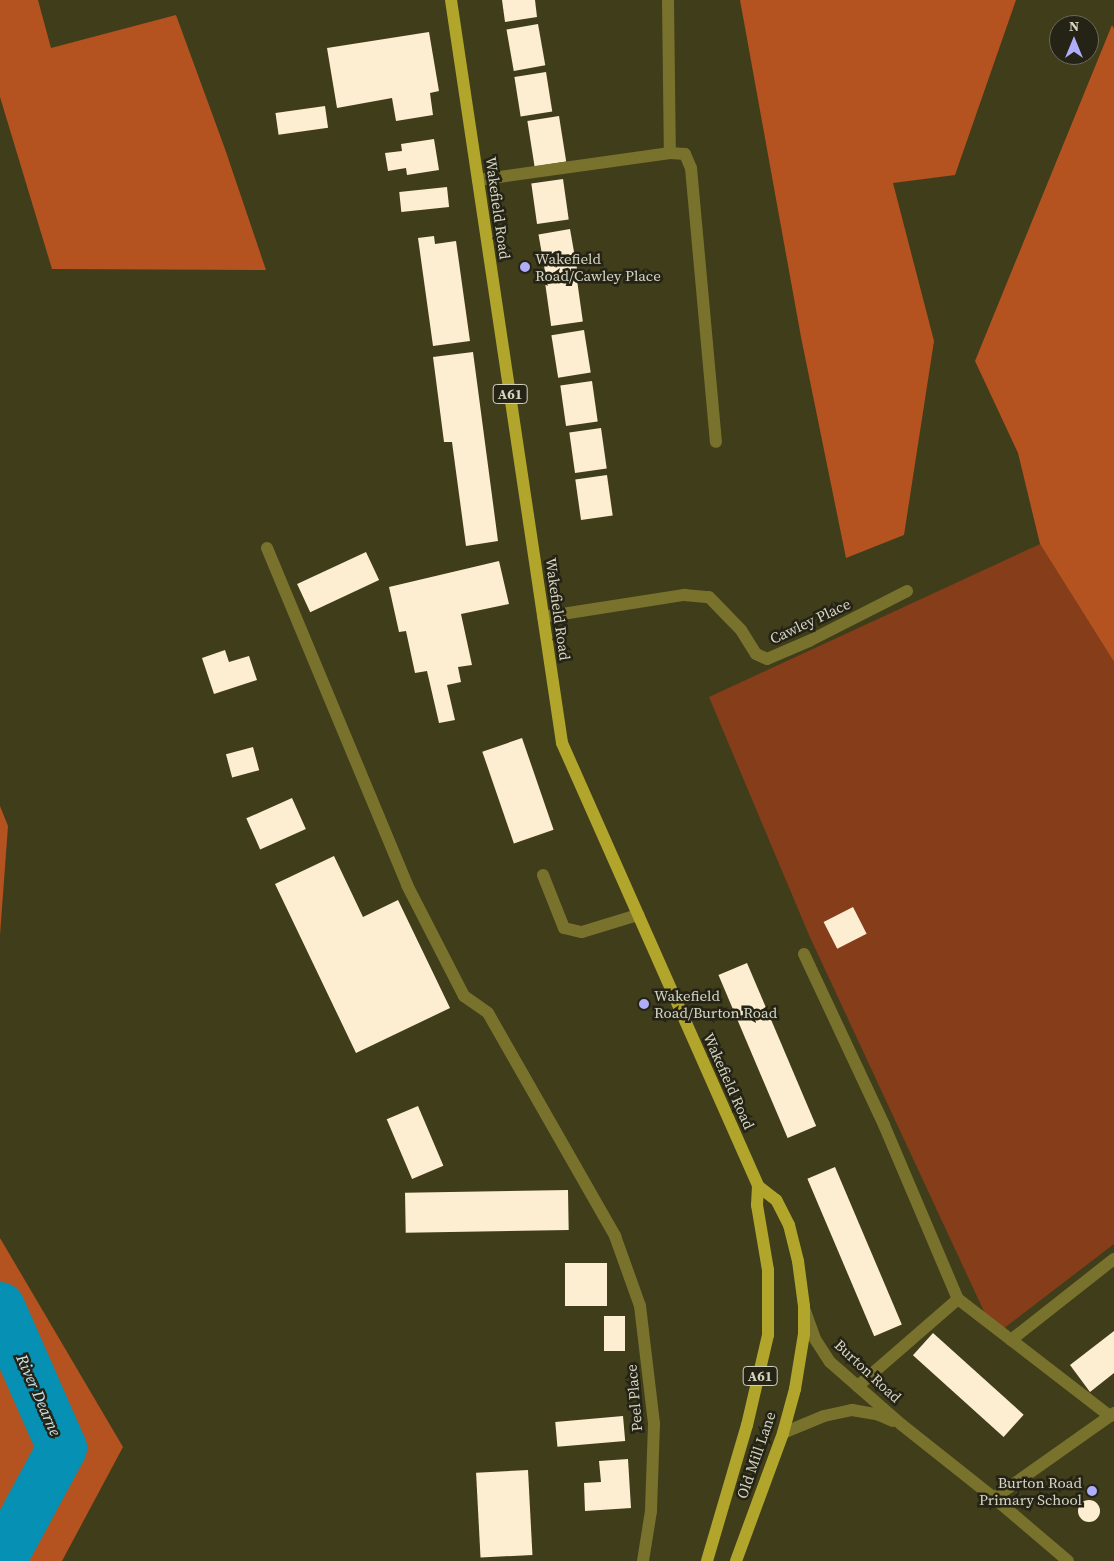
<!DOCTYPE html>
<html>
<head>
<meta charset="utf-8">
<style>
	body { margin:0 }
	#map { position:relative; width:1114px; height:1561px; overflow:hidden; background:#403d1b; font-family:"Source Serif 4",serif }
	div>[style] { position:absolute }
	.green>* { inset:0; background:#863d1a }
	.forest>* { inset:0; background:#b45220 }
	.river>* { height:50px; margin:-25px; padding:0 25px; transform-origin:25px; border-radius:25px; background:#0590b4 }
	.building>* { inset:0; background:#fdeed1; transform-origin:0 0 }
	.round { border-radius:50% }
	.minor>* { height:12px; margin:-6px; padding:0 6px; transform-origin:6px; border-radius:6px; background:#79722d }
	.major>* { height:12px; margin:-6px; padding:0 6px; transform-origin:6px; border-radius:6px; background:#b1a62b }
	.dots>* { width:14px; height:14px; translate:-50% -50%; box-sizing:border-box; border:2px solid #242315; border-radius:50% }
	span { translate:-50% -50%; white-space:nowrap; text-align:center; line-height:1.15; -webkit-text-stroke:5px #242315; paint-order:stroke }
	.shield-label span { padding:1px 4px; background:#242315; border:1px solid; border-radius:4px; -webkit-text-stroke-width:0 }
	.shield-label { font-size:14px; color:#d6d5c2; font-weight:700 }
	.street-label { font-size:15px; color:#d6d5c2 }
	.poi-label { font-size:15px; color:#d6d5c2 }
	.left { translate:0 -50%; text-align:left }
	.right { translate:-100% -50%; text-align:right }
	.water-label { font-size:16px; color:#c8e4f0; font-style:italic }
	.north { position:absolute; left:1049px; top:15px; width:50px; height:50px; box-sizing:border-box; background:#242315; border:1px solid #6b6a5a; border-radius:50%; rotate:0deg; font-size:14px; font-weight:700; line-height:20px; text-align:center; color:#d6d5c2 }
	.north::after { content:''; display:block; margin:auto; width:18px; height:22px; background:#afaefa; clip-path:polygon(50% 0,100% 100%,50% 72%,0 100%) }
</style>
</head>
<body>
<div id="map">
	<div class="green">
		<i style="clip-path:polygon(1040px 544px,1114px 662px,1114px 1244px,995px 1335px,809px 935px,709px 697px)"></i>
	</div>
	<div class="forest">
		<i style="clip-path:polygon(0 0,38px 0,51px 48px,176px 15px,225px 149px,266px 270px,52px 269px,0 97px)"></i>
		<i style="clip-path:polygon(740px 0,1016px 0,955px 175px,893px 183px,934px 341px,904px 535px,846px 558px,801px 337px)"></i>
		<i style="clip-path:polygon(1112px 25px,1114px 29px,1114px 662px,1040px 544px,1018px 453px,975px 361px)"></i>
		<i style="clip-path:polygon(0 806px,8px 826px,0 935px)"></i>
		<i style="clip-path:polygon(0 1238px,123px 1447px,62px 1561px,0 1561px)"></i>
	</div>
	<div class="river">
		<i style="left:0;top:1307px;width:154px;rotate:66.3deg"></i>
		<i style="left:62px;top:1448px;width:128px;rotate:118.4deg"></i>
	</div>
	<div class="building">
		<i style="clip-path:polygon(502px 0,535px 0,537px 17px,505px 22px)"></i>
		<i style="left:538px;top:24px;width:42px;height:32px;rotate:80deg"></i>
		<i style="clip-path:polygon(429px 32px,439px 91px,430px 93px,433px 115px,396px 121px,392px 98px,337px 108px,327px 48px)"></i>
		<i style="left:546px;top:72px;width:40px;height:32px;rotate:81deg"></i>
		<i style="left:325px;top:106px;width:22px;height:50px;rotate:82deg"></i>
		<i style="left:559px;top:116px;width:46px;height:32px;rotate:81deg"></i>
		<i style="clip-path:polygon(434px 139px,439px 170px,407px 175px,406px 168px,388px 171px,385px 153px,402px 151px,401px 144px)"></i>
		<i style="left:563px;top:179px;width:41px;height:32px;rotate:82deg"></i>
		<i style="left:447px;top:187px;width:20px;height:48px;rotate:84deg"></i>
		<i style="left:570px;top:229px;width:42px;height:32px;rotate:80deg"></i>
		<i style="clip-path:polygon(434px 236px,435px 244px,456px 241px,470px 341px,433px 346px,418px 238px)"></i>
		<i style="left:577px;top:280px;width:42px;height:32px;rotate:82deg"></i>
		<i style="left:584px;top:330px;width:43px;height:33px;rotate:81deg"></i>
		<i style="clip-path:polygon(473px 352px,498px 541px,466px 546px,452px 442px,444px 442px,433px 357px)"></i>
		<i style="left:592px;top:381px;width:41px;height:32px;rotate:82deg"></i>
		<i style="left:601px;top:428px;width:41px;height:32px;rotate:82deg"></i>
		<i style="left:607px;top:475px;width:41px;height:32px;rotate:82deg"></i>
		<i style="left:366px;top:552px;width:31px;height:76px;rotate:65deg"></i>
		<i style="clip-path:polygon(499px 561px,509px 604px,461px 614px,472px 665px,458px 667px,461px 682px,447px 685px,455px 720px,439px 723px,427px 671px,415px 673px,406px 631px,399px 632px,389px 587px)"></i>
		<i style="clip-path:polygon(225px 650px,229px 662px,249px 656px,257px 680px,214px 694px,202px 658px)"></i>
		<i style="left:522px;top:738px;width:97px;height:42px;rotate:71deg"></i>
		<i style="left:253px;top:747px;width:24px;height:28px;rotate:75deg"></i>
		<i style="left:292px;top:798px;width:34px;height:50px;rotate:66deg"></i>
		<i style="clip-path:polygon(334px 856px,363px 917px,398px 900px,450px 1008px,356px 1053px,275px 884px)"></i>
		<i style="left:853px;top:907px;width:30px;height:33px;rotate:63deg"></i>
		<i style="left:747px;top:963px;width:177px;height:31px;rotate:67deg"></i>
		<i style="left:418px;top:1106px;width:65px;height:34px;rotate:67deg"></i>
		<i style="left:835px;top:1167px;width:171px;height:30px;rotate:67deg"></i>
		<i style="left:568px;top:1190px;width:40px;height:163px;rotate:89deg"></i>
		<i style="left:565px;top:1263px;width:42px;height:43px"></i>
		<i style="left:604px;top:1316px;width:21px;height:35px"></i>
		<i style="clip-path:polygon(1114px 1331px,1114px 1373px,1090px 1392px,1070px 1365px)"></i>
		<i style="left:933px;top:1333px;width:122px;height:30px;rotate:42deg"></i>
		<i style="left:623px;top:1416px;width:25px;height:68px;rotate:85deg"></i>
		<i style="clip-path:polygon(628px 1459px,631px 1508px,585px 1511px,584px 1483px,601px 1482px,599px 1461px)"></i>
		<i style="left:528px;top:1470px;width:85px;height:52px;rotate:87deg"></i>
		<i class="round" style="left:1078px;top:1500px;width:22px;height:22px"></i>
	</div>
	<div class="minor">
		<i style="left:668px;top:0;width:153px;rotate:89.3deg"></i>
		<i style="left:478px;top:180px;width:194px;rotate:-8deg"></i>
		<i style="left:670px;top:153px;width:15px;rotate:4deg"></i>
		<i style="left:685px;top:154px;width:15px;rotate:67deg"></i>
		<i style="left:691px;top:168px;width:275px;rotate:84.8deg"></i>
		<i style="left:267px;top:548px;width:365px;rotate:67.4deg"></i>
		<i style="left:407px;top:885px;width:125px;rotate:62.8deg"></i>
		<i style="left:464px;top:996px;width:29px;rotate:35deg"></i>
		<i style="left:488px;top:1013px;width:257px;rotate:60.3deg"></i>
		<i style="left:615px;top:1236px;width:74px;rotate:70.3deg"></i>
		<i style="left:640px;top:1306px;width:119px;rotate:83.2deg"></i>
		<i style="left:654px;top:1424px;width:87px;rotate:92deg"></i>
		<i style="left:651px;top:1511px;width:51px;rotate:99.1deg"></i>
		<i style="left:543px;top:617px;width:143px;rotate:-8.9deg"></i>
		<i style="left:684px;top:595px;width:25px;rotate:5deg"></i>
		<i style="left:709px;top:597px;width:46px;rotate:45.9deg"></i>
		<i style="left:741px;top:630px;width:28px;rotate:58deg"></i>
		<i style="left:756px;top:654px;width:12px;rotate:24deg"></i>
		<i style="left:767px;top:659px;width:46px;rotate:-23.2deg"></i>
		<i style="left:809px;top:641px;width:110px;rotate:-27deg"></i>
		<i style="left:543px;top:875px;width:57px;rotate:68.4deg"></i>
		<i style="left:564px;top:928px;width:18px;rotate:13deg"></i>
		<i style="left:582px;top:932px;width:59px;rotate:-16.9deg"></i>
		<i style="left:804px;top:954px;width:189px;rotate:64.9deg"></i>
		<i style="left:884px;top:1125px;width:189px;rotate:67deg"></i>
		<i style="left:958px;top:1299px;width:133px;rotate:139deg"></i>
		<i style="left:958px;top:1299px;width:192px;rotate:37.6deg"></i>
		<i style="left:805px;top:1311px;width:30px;rotate:70deg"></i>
		<i style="left:815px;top:1339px;width:27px;rotate:57deg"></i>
		<i style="left:830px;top:1362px;width:96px;rotate:41.2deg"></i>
		<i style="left:902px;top:1425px;width:117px;rotate:38.4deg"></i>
		<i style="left:994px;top:1498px;width:97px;rotate:40.4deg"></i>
		<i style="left:1011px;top:1340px;width:131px;rotate:-38.2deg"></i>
		<i style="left:783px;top:1433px;width:44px;rotate:-22.5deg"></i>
		<i style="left:824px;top:1416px;width:29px;rotate:-12deg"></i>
		<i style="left:852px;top:1410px;width:27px;rotate:10deg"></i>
		<i style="left:879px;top:1415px;width:15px;rotate:23deg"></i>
		<i style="left:994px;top:1498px;width:147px;rotate:-35.3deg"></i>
	</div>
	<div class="major">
		<i style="left:451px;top:0;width:751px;rotate:81.5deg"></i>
		<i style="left:562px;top:743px;width:484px;rotate:66.1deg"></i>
		<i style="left:758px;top:1186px;width:19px;rotate:93deg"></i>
		<i style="left:757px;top:1205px;width:66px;rotate:80.4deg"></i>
		<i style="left:768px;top:1270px;width:65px;rotate:90deg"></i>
		<i style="left:768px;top:1335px;width:92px;rotate:103.1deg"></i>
		<i style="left:747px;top:1425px;width:142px;rotate:106.4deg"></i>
		<i style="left:736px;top:1561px;width:136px;rotate:-69.8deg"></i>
		<i style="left:783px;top:1433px;width:46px;rotate:-74.7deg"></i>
		<i style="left:795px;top:1389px;width:56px;rotate:-80.7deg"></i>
		<i style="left:804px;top:1334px;width:28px;rotate:-90deg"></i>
		<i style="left:804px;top:1306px;width:45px;rotate:-97.6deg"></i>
		<i style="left:798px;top:1261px;width:37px;rotate:-104deg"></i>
		<i style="left:789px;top:1225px;width:28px;rotate:-117deg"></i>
		<i style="left:776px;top:1200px;width:23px;rotate:-142deg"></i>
	</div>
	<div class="dots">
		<i style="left:525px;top:267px;background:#afaefa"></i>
		<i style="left:644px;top:1004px;background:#afaefa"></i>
		<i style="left:1092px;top:1491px;background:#afaefa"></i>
	</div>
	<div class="shield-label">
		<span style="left:510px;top:394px">A61</span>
		<span style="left:760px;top:1376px">A61</span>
	</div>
	<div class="street-label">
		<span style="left:498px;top:208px;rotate:82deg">Wakefield Road</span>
		<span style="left:558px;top:609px;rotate:82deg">Wakefield Road</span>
		<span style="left:810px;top:621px;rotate:-25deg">Cawley Place</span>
		<span style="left:729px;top:1081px;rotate:66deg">Wakefield Road</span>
		<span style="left:868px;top:1371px;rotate:43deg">Burton Road</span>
		<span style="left:634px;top:1398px;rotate:-95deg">Peel Place</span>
		<span style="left:756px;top:1455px;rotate:-71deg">Old Mill Lane</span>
	</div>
	<div class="poi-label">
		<span class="left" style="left:535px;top:267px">Wakefield<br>Road/Cawley Place</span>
		<span class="left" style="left:654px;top:1004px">Wakefield<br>Road/Burton Road</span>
		<span class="right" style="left:1082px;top:1491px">Burton Road<br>Primary School</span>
	</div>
	<div class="water-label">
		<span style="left:39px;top:1395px;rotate:66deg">River Dearne</span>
	</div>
	<div class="north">N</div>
</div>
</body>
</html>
